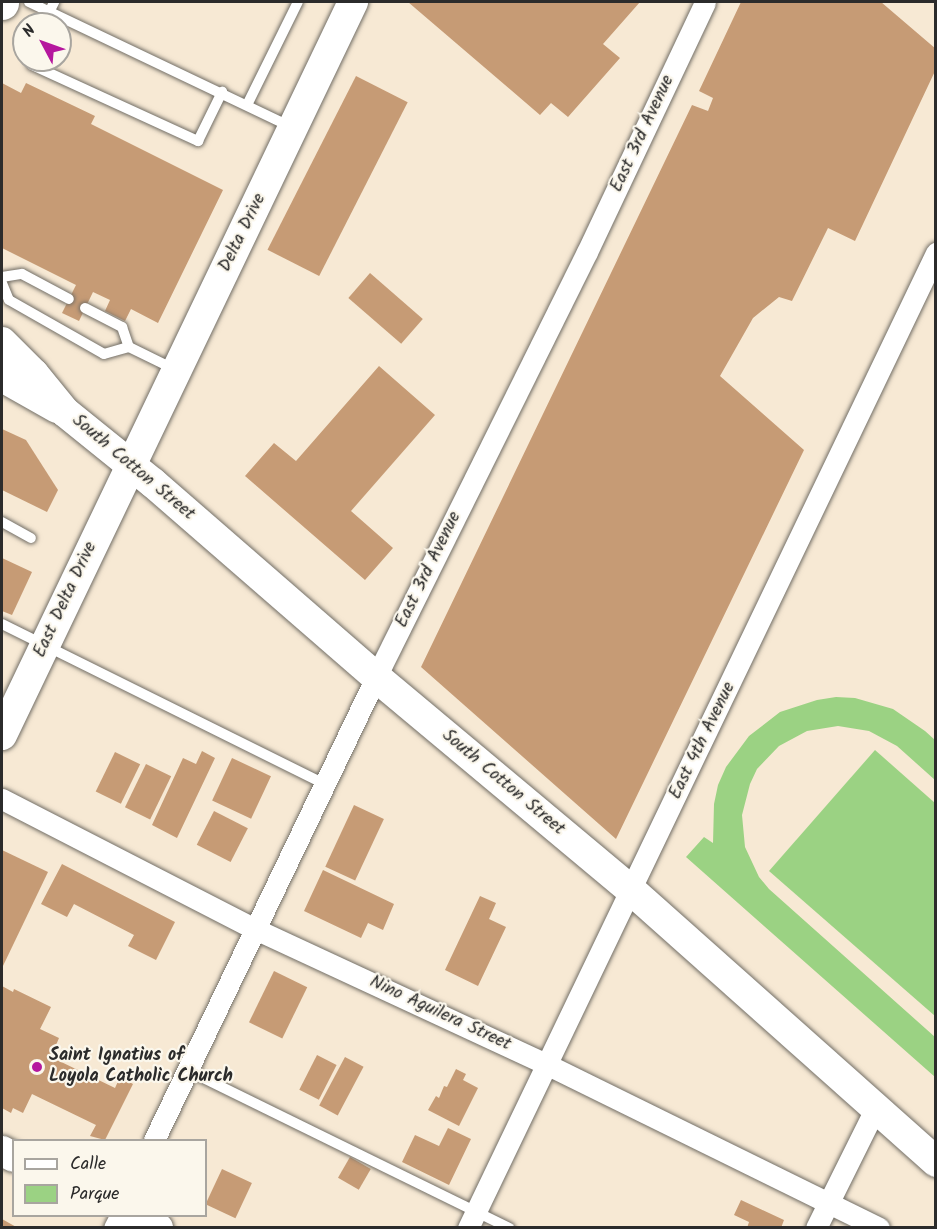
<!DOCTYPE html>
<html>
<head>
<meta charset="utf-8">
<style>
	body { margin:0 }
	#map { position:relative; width:937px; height:1229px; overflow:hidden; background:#f7e9d4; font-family:Kalam,sans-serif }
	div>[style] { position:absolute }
	.green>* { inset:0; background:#9bd283 }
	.building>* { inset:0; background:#c69b75; transform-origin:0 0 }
	.roads { filter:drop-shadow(0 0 2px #726e66) drop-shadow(0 0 2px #726e66) }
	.lane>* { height:10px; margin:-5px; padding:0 5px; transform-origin:5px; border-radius:5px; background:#fff }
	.street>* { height:21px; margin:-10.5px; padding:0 10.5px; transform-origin:10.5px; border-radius:10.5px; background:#fff }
	.secondary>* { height:30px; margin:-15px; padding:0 15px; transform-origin:15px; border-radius:15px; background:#fff }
	.primary>* { height:33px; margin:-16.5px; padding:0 16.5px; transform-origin:16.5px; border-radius:16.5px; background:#fff }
	.dots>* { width:16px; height:16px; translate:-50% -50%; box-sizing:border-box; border:3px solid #fbf7ec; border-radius:50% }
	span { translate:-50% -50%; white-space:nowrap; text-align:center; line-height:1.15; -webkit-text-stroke:4.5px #fbf7ec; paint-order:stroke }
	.street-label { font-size:18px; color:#2b2b2b }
	.poi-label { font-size:18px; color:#2b2b2b; font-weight:700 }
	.left { translate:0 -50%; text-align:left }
	.frame { position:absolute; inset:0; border:3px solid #2b2b2b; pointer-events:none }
	.legend { position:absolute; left:12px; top:1139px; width:195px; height:78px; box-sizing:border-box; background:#fbf7ec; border:2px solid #a8a59f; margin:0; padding:8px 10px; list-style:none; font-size:18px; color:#2b2b2b }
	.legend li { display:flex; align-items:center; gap:12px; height:30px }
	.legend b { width:30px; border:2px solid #a8a59f }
	.north { position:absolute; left:12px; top:12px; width:60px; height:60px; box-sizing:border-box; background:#fbf7ec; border:2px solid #a8a59f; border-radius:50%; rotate:311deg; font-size:16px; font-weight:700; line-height:24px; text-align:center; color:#2b2b2b }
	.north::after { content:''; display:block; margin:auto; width:21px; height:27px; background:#b5179e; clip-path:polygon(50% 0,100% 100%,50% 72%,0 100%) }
</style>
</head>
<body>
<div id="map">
	<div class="green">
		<i style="clip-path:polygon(836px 697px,855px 698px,893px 709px,925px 731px,935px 740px,935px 780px,897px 746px,869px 731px,838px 726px,807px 731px,779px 746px,757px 769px,750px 784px,742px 815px,745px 847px,759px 877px,769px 889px,935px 1037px,935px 1077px,686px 857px,704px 837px,713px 843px,714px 804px,718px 785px,726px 767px,749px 736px,780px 712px,817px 700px)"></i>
		<i style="clip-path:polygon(875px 750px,935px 803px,935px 1016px,769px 871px)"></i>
	</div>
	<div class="building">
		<i style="clip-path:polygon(408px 2px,640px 2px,603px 44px,620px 58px,568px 117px,551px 103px,540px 115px)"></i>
		<i style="clip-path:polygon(741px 2px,881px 2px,936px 49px,936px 69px,855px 241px,828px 228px,792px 301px,779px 297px,753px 318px,720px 376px,804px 450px,616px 839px,421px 667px,692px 105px,708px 111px,713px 98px,699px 91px)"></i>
		<i style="left:356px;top:76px;width:58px;height:195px;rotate:27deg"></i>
		<i style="clip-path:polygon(2px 83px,21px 93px,26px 83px,95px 116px,91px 124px,223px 190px,158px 323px,131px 309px,125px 321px,105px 311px,110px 300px,93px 292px,79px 321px,62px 313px,76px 285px,2px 248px)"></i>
		<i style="left:370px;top:273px;width:70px;height:33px;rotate:41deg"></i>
		<i style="clip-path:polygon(379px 366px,435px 415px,351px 511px,393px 548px,365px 580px,245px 476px,274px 443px,296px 461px)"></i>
		<i style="clip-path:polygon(2px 429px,26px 440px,58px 490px,47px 512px,2px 490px)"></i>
		<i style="clip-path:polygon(2px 558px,32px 572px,12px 615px,2px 611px)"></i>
		<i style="clip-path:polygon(202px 751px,215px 758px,177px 838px,152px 825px,183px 758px,196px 764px)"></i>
		<i style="left:115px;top:752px;width:28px;height:44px;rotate:26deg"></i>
		<i style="left:232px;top:758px;width:43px;height:47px;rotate:25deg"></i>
		<i style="left:146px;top:764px;width:28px;height:48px;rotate:26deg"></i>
		<i style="left:354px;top:805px;width:33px;height:68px;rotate:25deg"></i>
		<i style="left:214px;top:811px;width:38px;height:38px;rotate:27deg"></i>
		<i style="clip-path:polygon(2px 850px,48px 872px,2px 968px)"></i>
		<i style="clip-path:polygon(62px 864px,175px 922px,156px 960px,128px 946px,134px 935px,74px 904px,67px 917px,41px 904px)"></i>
		<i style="clip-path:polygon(323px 870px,394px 904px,383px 930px,368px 923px,361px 938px,304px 911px)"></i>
		<i style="clip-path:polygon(480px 896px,496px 903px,489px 919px,506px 927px,478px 986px,445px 970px)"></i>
		<i style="left:274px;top:971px;width:37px;height:57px;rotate:26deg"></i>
		<i style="clip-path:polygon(2px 986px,13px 992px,14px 989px,51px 1007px,40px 1029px,59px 1038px,51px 1057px,115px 1088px,120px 1077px,133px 1084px,105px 1140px,90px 1136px,96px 1125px,32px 1094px,23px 1113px,13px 1108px,11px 1113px,2px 1108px)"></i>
		<i style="left:317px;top:1055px;width:22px;height:39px;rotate:27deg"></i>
		<i style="left:345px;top:1057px;width:21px;height:55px;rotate:28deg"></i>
		<i style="clip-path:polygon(456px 1069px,466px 1074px,463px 1080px,478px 1088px,459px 1126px,428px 1110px,436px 1096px,439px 1098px,444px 1086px,447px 1087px)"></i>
		<i style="clip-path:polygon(448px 1128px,471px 1139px,449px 1185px,402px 1162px,415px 1135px,439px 1146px)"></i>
		<i style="left:350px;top:1157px;width:24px;height:24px;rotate:30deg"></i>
		<i style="left:222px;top:1169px;width:33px;height:39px;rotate:25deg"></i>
		<i style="clip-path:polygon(741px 1200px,784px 1220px,781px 1228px,747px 1228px,749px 1222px,734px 1215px)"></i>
		<i style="clip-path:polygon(2px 1219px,18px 1228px,2px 1228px)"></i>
	</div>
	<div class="roads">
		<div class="lane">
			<i style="left:29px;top:2px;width:290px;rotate:25.5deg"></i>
			<i style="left:43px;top:24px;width:25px;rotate:-63deg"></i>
			<i style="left:30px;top:60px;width:5px;rotate:68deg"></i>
			<i style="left:32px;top:65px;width:183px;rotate:24.6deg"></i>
			<i style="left:198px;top:141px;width:55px;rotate:-63.9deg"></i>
			<i style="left:247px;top:105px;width:115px;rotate:-63.7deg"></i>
			<i style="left:2px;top:277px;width:20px;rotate:-9deg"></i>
			<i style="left:22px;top:274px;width:53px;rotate:28deg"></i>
			<i style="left:2px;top:283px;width:18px;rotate:68deg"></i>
			<i style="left:9px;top:300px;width:109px;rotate:29.6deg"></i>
			<i style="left:104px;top:354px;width:26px;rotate:-16deg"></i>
			<i style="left:129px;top:347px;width:52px;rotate:26.1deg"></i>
			<i style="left:85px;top:308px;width:42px;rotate:27.2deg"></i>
			<i style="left:122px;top:327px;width:21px;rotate:71deg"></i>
			<i style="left:2px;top:522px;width:33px;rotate:29deg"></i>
			<i style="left:2px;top:624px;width:360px;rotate:26.4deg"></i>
			<i style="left:187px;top:1070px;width:359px;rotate:26.1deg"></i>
		</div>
		<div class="street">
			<i style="left:2px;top:799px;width:284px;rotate:27.2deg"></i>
			<i style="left:255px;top:929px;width:321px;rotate:24.9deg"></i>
			<i style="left:546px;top:1064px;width:371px;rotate:26.2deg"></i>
			<i style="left:154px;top:1140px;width:513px;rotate:-64.38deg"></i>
			<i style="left:376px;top:677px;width:474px;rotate:-63.6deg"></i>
			<i style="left:587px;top:252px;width:276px;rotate:-64.7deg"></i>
			<i style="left:114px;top:1228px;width:13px;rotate:-63deg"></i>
			<i style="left:468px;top:1228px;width:1082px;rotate:-64.36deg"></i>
			<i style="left:816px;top:1228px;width:133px;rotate:-63.6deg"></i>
		</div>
		<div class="secondary">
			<i style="left:2px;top:342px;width:45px;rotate:45deg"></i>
			<i style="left:34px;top:374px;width:49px;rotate:50.8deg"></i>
			<i style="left:65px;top:412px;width:113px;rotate:38.9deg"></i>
			<i style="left:153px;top:483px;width:296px;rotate:41deg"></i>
			<i style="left:376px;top:677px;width:332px;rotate:39.9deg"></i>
			<i style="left:631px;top:890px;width:409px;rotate:41.7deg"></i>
			<i style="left:2px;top:377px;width:63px;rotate:29.4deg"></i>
			<i style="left:2px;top:735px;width:813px;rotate:-64.41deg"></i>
			<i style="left:2px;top:1151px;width:13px;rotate:27deg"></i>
			<i style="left:133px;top:1216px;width:28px;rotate:26deg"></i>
		</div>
		<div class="primary">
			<i style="left:2px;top:3px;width:1px;rotate:-90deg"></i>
		</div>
	</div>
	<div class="dots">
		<i style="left:37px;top:1067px;background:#b5179e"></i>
	</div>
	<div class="street-label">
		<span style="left:643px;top:134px;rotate:-65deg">East 3rd Avenue</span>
		<span style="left:243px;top:233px;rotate:-64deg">Delta Drive</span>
		<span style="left:133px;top:468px;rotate:40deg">South Cotton Street</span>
		<span style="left:429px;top:570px;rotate:-64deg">East 3rd Avenue</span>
		<span style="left:66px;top:600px;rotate:-65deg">East Delta Drive</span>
		<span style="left:703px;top:741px;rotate:-64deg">East 4th Avenue</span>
		<span style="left:503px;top:783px;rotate:40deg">South Cotton Street</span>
		<span style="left:440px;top:1014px;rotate:25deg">Nino Aguilera Street</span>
	</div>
	<div class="poi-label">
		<span class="left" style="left:49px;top:1067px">Saint Ignatius of<br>Loyola Catholic Church</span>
	</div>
	<div class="frame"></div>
	<ul class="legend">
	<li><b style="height:8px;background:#fff"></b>Calle</li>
	<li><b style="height:16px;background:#9bd283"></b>Parque</li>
	</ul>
	<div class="north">N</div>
</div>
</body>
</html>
